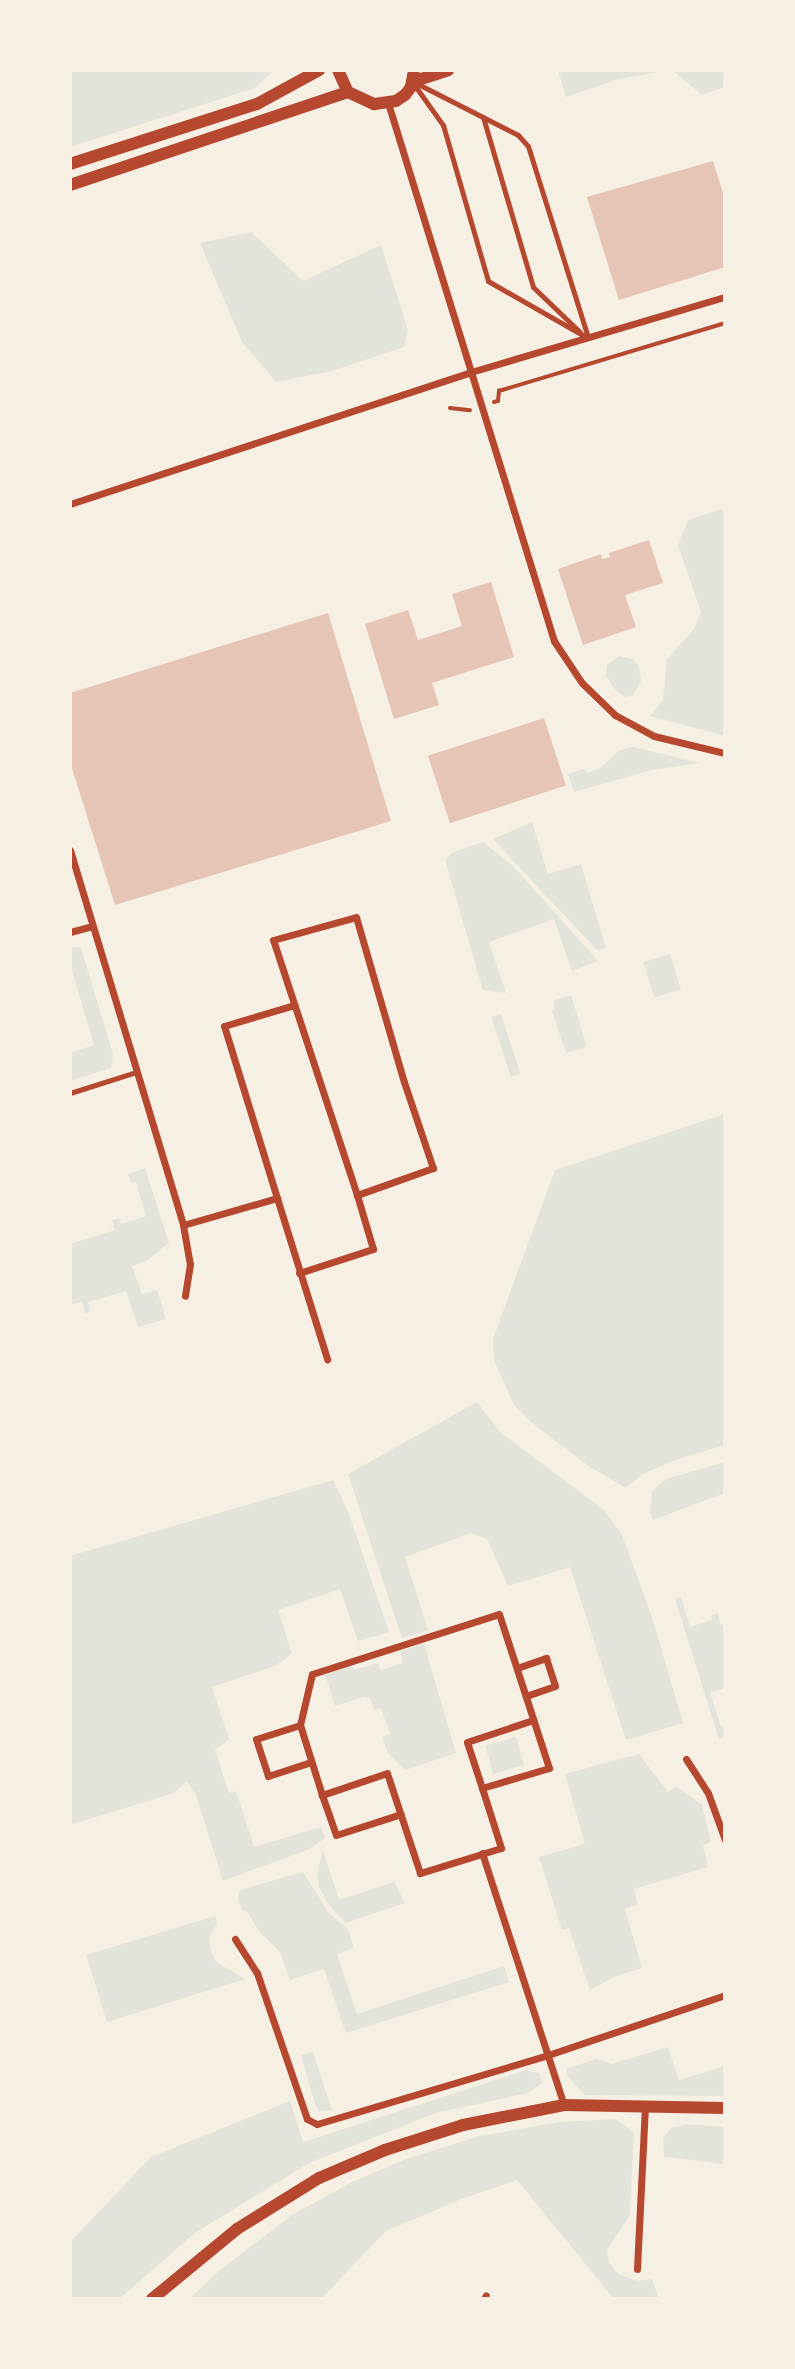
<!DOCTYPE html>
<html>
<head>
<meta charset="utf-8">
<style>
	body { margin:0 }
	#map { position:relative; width:795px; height:2369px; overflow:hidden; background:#f6efe4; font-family:"DejaVu Sans",sans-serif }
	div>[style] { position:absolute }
	.green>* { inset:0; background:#e2e4dc; transform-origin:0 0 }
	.building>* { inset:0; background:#e6c5b7; transform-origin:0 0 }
	.path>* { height:3.5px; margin:-1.75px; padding:0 1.75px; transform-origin:1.75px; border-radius:1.75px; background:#b5482f }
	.service>* { height:5px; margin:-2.5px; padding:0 2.5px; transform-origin:2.5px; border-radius:2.5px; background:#b5482f }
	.minor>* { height:7px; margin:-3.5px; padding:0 3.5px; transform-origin:3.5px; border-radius:3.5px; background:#b5482f }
	.tertiary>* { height:12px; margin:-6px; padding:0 6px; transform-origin:6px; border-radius:6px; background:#b5482f }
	span { translate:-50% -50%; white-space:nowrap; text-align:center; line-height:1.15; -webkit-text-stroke:7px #f6efe4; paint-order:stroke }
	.frame { position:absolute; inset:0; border:72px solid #f6efe4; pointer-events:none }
</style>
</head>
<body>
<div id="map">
	<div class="green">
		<i style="clip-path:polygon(70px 70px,274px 70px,255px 88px,70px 147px)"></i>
		<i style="clip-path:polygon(558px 70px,670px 70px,619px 79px,566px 97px)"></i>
		<i style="clip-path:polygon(672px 70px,725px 70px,725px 87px,702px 95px)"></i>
		<i style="clip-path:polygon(251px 232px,303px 281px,381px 245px,408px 330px,404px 347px,332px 371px,276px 382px,242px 342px,200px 243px)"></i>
		<i style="clip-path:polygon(725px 508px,725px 736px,650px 716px,663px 700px,667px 659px,694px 629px,701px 612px,678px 545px,688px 520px)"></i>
		<i style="clip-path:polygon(619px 656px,633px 659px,639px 667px,641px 681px,633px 695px,625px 697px,616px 691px,606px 676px,607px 665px)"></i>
		<i style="clip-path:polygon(633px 747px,700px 763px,652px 770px,574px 792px,568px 774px,584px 769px,587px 773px,600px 768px,620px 750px)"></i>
		<i style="clip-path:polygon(532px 822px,548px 874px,581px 864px,606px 948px,597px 950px,493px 839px)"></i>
		<i style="clip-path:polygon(483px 842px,513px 866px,598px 961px,572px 971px,554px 919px,489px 942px,506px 993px,483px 990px,445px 860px,453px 852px)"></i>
		<i style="clip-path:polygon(70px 947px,81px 948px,113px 1054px,111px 1068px,70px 1081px,70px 1053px,94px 1045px,70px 964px)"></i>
		<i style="left:670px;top:954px;width:37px;height:28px;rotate:73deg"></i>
		<i style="clip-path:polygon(571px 995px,587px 1047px,566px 1053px,552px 1011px,555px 1010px,553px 1001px)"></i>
		<i style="left:501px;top:1014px;width:63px;height:10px;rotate:72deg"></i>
		<i style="clip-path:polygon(725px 1114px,725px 1445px,675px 1460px,641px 1475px,626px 1488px,590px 1467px,532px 1423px,514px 1405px,494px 1360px,493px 1339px,555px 1170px)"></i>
		<i style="clip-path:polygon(145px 1168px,169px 1243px,148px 1260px,132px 1266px,142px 1294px,157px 1290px,166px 1319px,138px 1327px,126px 1291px,88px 1302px,91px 1312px,85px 1313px,82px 1302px,70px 1305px,70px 1244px,115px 1230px,112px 1220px,119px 1218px,121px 1224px,146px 1216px,136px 1182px,131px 1183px,128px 1174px)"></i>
		<i style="clip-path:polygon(477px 1402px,500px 1432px,604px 1510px,622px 1535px,652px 1617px,683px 1723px,626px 1740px,570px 1567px,508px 1586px,487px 1539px,471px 1533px,405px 1557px,428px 1630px,402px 1638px,348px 1474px)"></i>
		<i style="clip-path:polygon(725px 1462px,725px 1493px,653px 1520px,650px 1513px,652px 1491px,666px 1479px)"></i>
		<i style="clip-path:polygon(333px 1480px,349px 1514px,389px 1632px,358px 1641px,340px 1589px,278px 1610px,292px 1654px,275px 1666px,212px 1687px,229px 1739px,215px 1750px,229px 1793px,236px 1791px,254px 1847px,321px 1827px,325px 1838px,310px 1849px,223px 1881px,196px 1795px,187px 1781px,174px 1793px,70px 1825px,70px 1556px)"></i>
		<i style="clip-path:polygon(681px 1597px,690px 1627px,712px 1620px,711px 1615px,718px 1613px,721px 1625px,725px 1624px,725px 1688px,710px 1693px,721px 1727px,725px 1726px,725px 1737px,719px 1739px,675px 1599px)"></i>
		<i style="clip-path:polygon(424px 1644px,456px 1753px,405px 1770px,388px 1753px,382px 1737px,390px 1734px,381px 1708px,374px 1710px,370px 1698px,363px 1697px,335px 1706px,324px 1671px,351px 1662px,354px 1670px,378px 1663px,381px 1670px,403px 1663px,400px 1651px)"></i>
		<i style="left:516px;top:1737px;width:29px;height:32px;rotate:74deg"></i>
		<i style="clip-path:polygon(639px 1754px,668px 1792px,676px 1786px,702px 1805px,711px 1842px,703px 1845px,708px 1867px,634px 1889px,638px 1904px,625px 1909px,642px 1968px,616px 1976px,590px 1990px,569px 1928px,562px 1930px,539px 1857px,585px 1844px,565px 1774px)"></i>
		<i style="clip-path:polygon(323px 1851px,339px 1900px,394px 1882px,405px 1903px,346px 1923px,329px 1905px,319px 1887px,317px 1873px)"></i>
		<i style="clip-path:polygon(303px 1872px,328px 1912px,348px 1929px,354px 1948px,337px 1954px,357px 2014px,504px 1966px,509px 1982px,346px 2033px,324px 1969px,290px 1980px,280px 1952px,259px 1931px,248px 1913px,242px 1910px,238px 1898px,240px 1890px)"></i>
		<i style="clip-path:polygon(215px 1916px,217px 1923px,209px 1938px,211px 1951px,216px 1962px,245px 1979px,107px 2022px,86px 1955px)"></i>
		<i style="clip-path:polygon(668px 2047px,679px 2080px,725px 2066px,725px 2096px,585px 2095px,567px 2076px,566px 2069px,596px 2059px,612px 2064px)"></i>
		<i style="clip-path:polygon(313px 2052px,332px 2110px,319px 2111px,315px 2104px,301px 2055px)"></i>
		<i style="clip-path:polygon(527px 2070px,540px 2074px,542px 2083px,528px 2093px,436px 2113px,309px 2163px,195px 2233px,119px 2299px,70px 2299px,70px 2242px,151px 2157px,290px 2101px,303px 2142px)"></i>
		<i style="clip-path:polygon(616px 2119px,634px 2133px,630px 2215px,607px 2250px,609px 2262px,618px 2274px,637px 2281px,652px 2279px,659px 2299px,614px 2299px,517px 2180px,464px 2198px,386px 2231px,321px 2299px,189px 2299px,220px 2270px,292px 2215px,352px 2182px,409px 2158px,480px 2136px,560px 2122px)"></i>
		<i style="clip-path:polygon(686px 2124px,725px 2127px,725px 2164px,664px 2157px,663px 2138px,671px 2128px)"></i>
	</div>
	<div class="building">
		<i style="clip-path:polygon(713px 161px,725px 199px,725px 267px,619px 300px,587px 197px)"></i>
		<i style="clip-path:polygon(649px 540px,663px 583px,625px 595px,636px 627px,583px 645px,558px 569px,601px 554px,602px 559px,610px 557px,609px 553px)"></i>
		<i style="clip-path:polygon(491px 582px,514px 657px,432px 683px,439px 705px,394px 719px,365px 624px,408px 610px,418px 640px,462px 626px,452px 594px)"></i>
		<i style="clip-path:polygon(328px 613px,391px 821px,115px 905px,70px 762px,70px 693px)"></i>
		<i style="left:544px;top:718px;width:71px;height:122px;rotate:72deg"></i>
	</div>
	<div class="path">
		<i style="left:494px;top:402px;width:4px;rotate:-14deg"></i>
		<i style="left:498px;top:401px;width:10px;rotate:-84deg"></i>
		<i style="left:499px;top:391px;width:236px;rotate:-16.7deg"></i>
		<i style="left:450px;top:408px;width:20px;rotate:6deg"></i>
	</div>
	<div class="service">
		<i style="left:414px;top:82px;width:117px;rotate:27deg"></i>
		<i style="left:518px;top:135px;width:15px;rotate:48deg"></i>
		<i style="left:528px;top:146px;width:201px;rotate:72.6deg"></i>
		<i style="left:413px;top:83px;width:52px;rotate:54.5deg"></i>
		<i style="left:443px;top:125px;width:162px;rotate:73.9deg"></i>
		<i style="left:488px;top:281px;width:115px;rotate:29.7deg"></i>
		<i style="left:483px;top:117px;width:177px;rotate:73.6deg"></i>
		<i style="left:533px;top:287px;width:65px;rotate:43.8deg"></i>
		<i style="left:70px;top:1093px;width:69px;rotate:-17.7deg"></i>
	</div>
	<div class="minor">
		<i style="left:388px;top:103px;width:563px;rotate:72.85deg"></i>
		<i style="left:554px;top:641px;width:50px;rotate:56.3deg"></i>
		<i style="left:582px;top:683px;width:46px;rotate:44.1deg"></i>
		<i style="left:615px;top:715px;width:44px;rotate:28.3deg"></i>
		<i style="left:654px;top:736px;width:73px;rotate:13.5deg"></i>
		<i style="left:70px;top:504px;width:422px;rotate:-18.2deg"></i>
		<i style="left:471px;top:372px;width:265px;rotate:-16.5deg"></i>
		<i style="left:70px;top:850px;width:392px;rotate:73.2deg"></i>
		<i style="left:183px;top:1225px;width:40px;rotate:80deg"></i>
		<i style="left:190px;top:1264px;width:32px;rotate:99deg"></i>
		<i style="left:356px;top:917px;width:172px;rotate:73.8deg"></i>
		<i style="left:404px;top:1082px;width:91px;rotate:71.4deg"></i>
		<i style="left:433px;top:1168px;width:81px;rotate:160.4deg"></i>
		<i style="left:357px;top:1195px;width:268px;rotate:-108.2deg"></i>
		<i style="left:273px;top:940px;width:86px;rotate:-15.5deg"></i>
		<i style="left:70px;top:932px;width:23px;rotate:-15deg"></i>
		<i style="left:277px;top:1198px;width:169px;rotate:72.7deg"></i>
		<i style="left:183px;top:1225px;width:98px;rotate:-16deg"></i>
		<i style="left:277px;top:1198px;width:180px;rotate:-107.1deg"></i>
		<i style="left:224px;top:1026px;width:73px;rotate:-16.7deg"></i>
		<i style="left:299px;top:1273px;width:78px;rotate:-18deg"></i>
		<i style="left:373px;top:1249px;width:56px;rotate:-106.5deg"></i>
		<i style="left:499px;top:1614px;width:162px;rotate:72deg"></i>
		<i style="left:549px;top:1768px;width:70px;rotate:163.4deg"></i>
		<i style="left:482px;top:1788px;width:63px;rotate:72.4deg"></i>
		<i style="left:501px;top:1848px;width:85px;rotate:162.8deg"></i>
		<i style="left:420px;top:1873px;width:105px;rotate:-108.3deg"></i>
		<i style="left:387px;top:1773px;width:69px;rotate:161.3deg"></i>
		<i style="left:322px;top:1795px;width:73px;rotate:-107.4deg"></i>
		<i style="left:300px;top:1725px;width:52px;rotate:-76.8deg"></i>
		<i style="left:312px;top:1674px;width:196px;rotate:-17.8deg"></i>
		<i style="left:517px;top:1668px;width:31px;rotate:-19deg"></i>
		<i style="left:546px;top:1658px;width:29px;rotate:72deg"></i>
		<i style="left:555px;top:1686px;width:31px;rotate:161deg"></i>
		<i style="left:300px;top:1725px;width:46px;rotate:162.3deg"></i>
		<i style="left:256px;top:1739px;width:39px;rotate:72deg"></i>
		<i style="left:268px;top:1776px;width:45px;rotate:-18deg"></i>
		<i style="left:686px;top:1759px;width:40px;rotate:57.1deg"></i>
		<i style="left:708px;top:1793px;width:50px;rotate:70.1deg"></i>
		<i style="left:482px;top:1788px;width:48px;rotate:-108.1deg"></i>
		<i style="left:467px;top:1742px;width:70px;rotate:-18.4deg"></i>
		<i style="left:322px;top:1795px;width:42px;rotate:70.7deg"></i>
		<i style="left:336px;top:1835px;width:68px;rotate:-17.9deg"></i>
		<i style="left:482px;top:1853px;width:265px;rotate:72deg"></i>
		<i style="left:235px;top:1939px;width:40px;rotate:57.1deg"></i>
		<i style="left:257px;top:1973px;width:154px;rotate:71.1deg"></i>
		<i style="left:307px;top:2119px;width:11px;rotate:27deg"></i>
		<i style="left:317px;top:2124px;width:241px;rotate:-16.6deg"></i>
		<i style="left:548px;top:2055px;width:187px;rotate:-18.7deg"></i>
		<i style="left:637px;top:2269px;width:163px;rotate:-87.2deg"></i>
		<i style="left:484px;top:2299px;width:4px;rotate:-63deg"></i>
	</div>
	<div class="tertiary">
		<i style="left:338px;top:70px;width:24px;rotate:66deg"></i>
		<i style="left:348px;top:92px;width:29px;rotate:25deg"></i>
		<i style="left:374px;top:104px;width:22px;rotate:-8deg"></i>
		<i style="left:396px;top:101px;width:11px;rotate:-34deg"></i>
		<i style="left:405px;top:95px;width:10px;rotate:-53deg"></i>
		<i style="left:411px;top:87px;width:17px;rotate:-80deg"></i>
		<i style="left:412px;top:82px;width:38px;rotate:-18deg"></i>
		<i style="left:70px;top:164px;width:196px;rotate:-17.8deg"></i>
		<i style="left:257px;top:104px;width:71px;rotate:-28.7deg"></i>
		<i style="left:70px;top:185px;width:293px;rotate:-18.5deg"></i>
		<i style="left:152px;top:2299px;width:110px;rotate:-39.5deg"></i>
		<i style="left:237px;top:2229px;width:97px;rotate:-31.9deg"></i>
		<i style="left:319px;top:2178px;width:72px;rotate:-23deg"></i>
		<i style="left:385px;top:2150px;width:82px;rotate:-17.8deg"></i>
		<i style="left:463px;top:2125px;width:103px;rotate:-11.2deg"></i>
		<i style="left:564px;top:2105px;width:161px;rotate:1.1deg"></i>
	</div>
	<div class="frame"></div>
</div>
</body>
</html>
